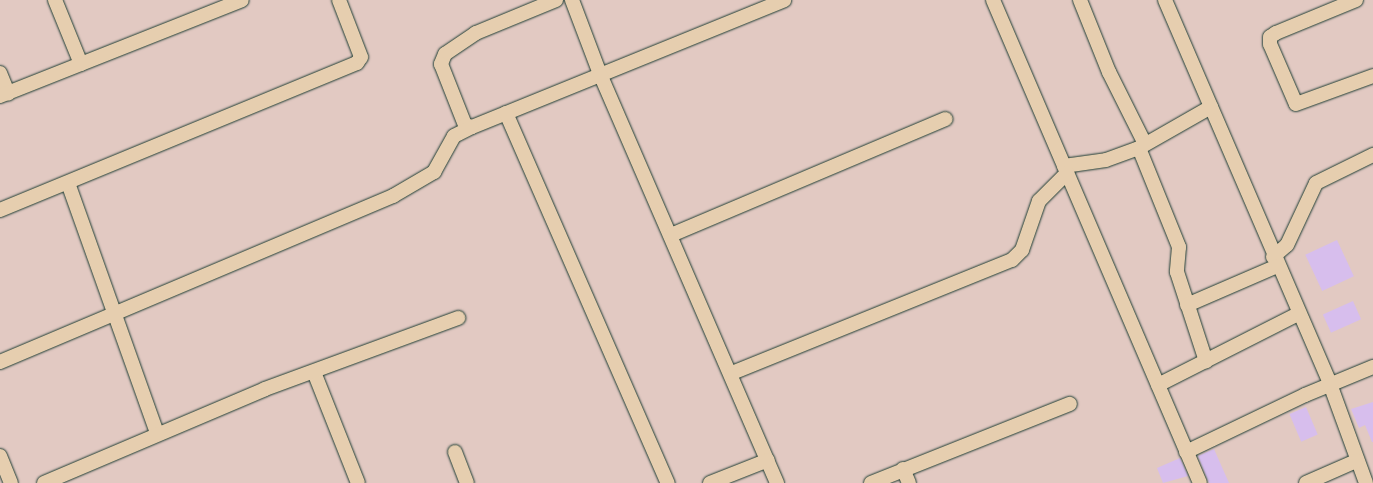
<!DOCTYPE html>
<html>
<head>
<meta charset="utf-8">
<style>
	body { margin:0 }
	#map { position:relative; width:1373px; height:483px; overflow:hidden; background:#e2c9c2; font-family:Itim,sans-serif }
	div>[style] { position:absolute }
	.building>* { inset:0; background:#d7beed; transform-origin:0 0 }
	.roads { filter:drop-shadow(0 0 1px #1f3d34) drop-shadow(0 0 1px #1f3d34) }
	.minor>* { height:14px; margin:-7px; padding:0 7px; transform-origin:7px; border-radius:7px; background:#e6ceaf }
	span { translate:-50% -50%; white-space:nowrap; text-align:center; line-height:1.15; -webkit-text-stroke:4px #e6ceaf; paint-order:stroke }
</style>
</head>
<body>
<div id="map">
	<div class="building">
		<i style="left:1337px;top:240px;width:40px;height:35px;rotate:65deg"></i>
		<i style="left:1353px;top:301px;width:20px;height:33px;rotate:66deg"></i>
		<i style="clip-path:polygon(1373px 402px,1373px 442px,1372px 442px,1365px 425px,1359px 428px,1351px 409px)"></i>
		<i style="left:1306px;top:407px;width:30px;height:18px;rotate:67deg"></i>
		<i style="clip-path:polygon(1214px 449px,1229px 483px,1209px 483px,1198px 456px)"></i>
		<i style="clip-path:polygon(1180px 458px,1188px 476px,1163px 483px,1157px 468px)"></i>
	</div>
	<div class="roads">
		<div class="minor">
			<i style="left:55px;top:0;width:69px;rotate:67.9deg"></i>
			<i style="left:556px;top:0;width:87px;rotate:157.6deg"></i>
			<i style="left:476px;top:33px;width:37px;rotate:146deg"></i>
			<i style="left:445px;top:54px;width:11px;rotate:112deg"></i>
			<i style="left:441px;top:64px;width:66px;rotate:68.5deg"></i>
			<i style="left:465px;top:125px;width:7px;rotate:16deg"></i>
			<i style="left:472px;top:127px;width:337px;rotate:-22.1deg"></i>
			<i style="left:572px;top:0;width:79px;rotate:69.3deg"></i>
			<i style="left:600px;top:74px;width:446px;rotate:66.6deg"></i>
			<i style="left:993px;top:0;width:525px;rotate:66.8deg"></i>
			<i style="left:1080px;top:0;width:78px;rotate:68.1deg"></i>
			<i style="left:1109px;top:72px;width:80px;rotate:63.4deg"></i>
			<i style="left:1165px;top:0;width:418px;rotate:66.7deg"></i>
			<i style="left:1330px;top:384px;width:105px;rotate:70deg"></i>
			<i style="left:1356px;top:0;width:87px;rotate:157.6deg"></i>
			<i style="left:1276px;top:33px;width:7px;rotate:146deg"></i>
			<i style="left:1270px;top:37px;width:7px;rotate:90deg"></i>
			<i style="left:1270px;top:44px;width:65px;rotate:66.6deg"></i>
			<i style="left:1296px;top:104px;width:82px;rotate:-20deg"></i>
			<i style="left:0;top:73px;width:22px;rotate:68deg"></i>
			<i style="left:0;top:96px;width:260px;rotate:-21.6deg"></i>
			<i style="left:506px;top:113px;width:404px;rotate:66.4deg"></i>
			<i style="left:1139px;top:148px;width:107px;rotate:68deg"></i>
			<i style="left:1179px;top:247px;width:25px;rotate:95deg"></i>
			<i style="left:1177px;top:272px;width:94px;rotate:72deg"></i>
			<i style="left:1064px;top:166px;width:42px;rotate:-8.1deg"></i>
			<i style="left:1106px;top:160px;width:35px;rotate:-20deg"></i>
			<i style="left:1139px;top:148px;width:83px;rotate:-29.7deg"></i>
			<i style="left:68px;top:183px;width:265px;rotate:70.4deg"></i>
			<i style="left:0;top:210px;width:386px;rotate:-22.4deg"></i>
			<i style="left:357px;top:63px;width:7px;rotate:-56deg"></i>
			<i style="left:361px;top:57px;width:61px;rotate:-111.1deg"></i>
			<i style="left:671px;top:235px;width:298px;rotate:-22.9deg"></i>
			<i style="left:1273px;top:257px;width:18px;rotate:-41deg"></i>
			<i style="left:1287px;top:245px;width:68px;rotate:-64.9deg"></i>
			<i style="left:1316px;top:183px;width:64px;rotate:-26.2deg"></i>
			<i style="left:1187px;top:305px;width:98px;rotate:-23.4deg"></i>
			<i style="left:0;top:362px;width:427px;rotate:-22.9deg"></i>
			<i style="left:393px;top:196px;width:48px;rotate:-30.3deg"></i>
			<i style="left:434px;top:172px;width:41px;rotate:-60.9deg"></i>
			<i style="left:454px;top:136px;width:20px;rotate:-27deg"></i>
			<i style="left:314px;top:372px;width:119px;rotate:68.4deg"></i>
			<i style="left:732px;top:373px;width:302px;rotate:-22deg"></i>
			<i style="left:1012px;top:260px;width:14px;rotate:-45deg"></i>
			<i style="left:1022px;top:250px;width:52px;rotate:-70.9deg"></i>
			<i style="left:1039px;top:201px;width:40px;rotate:-45deg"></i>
			<i style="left:1158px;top:385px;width:157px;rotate:-26.9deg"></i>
			<i style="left:455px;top:452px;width:33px;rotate:69deg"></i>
			<i style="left:1186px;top:452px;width:132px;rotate:-25.6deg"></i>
			<i style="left:1305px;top:395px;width:74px;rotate:-22.4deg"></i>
			<i style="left:0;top:456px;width:29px;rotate:68deg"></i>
			<i style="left:903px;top:469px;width:15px;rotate:67deg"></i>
			<i style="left:44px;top:483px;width:240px;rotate:-23deg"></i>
			<i style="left:265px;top:389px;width:206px;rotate:-20.2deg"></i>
			<i style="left:710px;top:483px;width:62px;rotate:-21.6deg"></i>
			<i style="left:871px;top:483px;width:214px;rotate:-21.7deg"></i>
			<i style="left:1306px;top:483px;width:55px;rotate:-23.7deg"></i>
		</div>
	</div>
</div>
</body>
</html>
